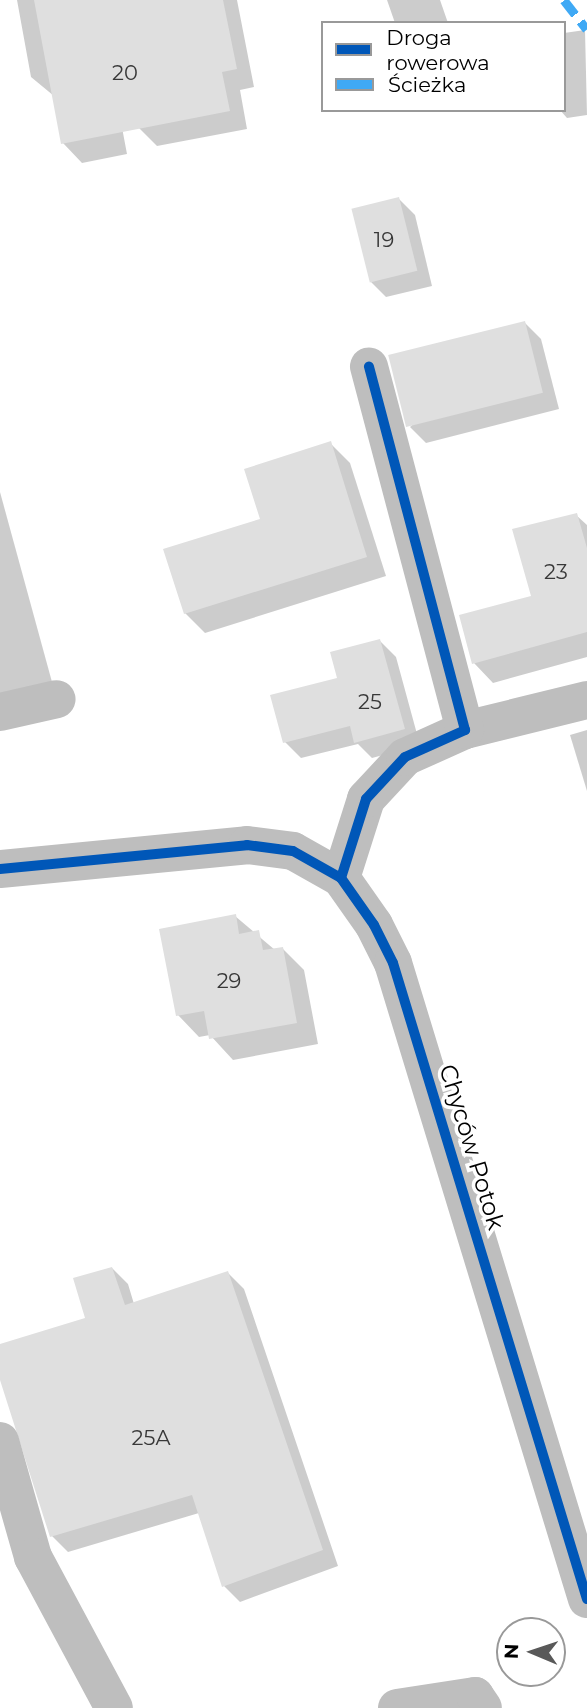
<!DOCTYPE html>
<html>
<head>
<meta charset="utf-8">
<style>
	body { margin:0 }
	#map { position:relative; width:587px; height:1708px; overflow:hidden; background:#fff; font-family:Montserrat,sans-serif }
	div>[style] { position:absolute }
	.shadow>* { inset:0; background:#0003 }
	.building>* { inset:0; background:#dfdfdf; transform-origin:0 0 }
	.minor>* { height:38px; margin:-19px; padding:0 19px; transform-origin:19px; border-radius:19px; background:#bebebe }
	.quiet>* { height:9px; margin-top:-4.5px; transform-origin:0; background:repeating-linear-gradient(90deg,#3fa9f5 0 18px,transparent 0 27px) }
	.cycleway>* { height:10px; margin:-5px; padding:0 5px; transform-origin:5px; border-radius:5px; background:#0057b8 }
	span { translate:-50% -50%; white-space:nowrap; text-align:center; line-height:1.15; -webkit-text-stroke:7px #fff; paint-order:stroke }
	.number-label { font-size:21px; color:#383838 }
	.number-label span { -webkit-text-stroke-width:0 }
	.street-label { font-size:24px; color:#000 }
	.legend { position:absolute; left:321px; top:21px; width:245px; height:91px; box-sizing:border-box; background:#fff; border:2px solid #999; margin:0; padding:9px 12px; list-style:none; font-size:21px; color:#000 }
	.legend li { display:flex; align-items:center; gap:14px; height:35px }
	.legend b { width:35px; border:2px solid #999 }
	.north { position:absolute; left:496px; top:1617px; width:70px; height:70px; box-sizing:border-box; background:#fff; border:2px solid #999; border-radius:50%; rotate:272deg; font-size:19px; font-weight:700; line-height:28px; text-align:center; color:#000 }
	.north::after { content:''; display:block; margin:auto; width:24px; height:32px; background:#595959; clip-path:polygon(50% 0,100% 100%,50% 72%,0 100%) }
</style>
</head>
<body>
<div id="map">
	<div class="shadow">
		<i style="clip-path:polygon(17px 0,98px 0,127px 154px,82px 163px,63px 143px,54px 96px,31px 77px)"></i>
		<i style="clip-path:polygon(148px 0,237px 0,254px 87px,240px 90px,247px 129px,157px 146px,139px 128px)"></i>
		<i style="clip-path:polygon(387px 0,440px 0,448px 23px,395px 23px)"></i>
		<i style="clip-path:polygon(585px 30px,587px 115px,567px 118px,560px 110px,564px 110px,564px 33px)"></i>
		<i style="clip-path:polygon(399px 199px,415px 215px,432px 286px,386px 297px,370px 281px)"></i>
		<i style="clip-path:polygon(525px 323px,541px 339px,559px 409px,426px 443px,410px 427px)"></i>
		<i style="clip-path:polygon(330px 443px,350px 463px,386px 576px,205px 633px,185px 613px)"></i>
		<i style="clip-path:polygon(0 492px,55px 693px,0 709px)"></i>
		<i style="clip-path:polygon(576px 515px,587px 525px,587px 657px,493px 683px,474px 663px,533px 598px)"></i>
		<i style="clip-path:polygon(380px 641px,396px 657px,420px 745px,372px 758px,358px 744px,301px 758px,285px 742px,339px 679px)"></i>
		<i style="clip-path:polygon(587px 730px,587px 791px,570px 735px)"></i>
		<i style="clip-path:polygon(235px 916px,275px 950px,282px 948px,304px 970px,318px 1044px,233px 1060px,210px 1035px,199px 1037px,178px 1015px)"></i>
		<i style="clip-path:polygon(112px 1268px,128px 1284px,134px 1304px,228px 1273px,244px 1289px,338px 1566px,240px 1602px,224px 1586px,199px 1513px,68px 1552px,52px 1536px,0 1373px,0 1346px,88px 1320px)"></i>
	</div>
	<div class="building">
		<i style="clip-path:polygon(34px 0,223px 0,237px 69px,222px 72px,230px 111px,61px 144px)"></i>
		<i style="left:399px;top:197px;width:76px;height:49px;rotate:76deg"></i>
		<i style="left:525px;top:321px;width:74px;height:141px;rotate:76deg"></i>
		<i style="clip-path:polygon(331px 441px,367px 557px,184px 614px,163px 549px,260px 519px,244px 469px)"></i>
		<i style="clip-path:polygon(577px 513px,587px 548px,587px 632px,472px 664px,459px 615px,531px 596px,512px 529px)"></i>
		<i style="clip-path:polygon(380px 639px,405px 729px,354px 743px,350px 726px,283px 743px,270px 695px,337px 678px,330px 652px)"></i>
		<i style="clip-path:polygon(236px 914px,239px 934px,259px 930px,263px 950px,283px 947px,297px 1023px,209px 1039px,204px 1011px,176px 1016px,159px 929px)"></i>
		<i style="clip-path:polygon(112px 1267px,125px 1305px,228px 1271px,323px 1550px,222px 1587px,192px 1495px,50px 1537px,0 1380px,0 1344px,85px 1318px,73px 1278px)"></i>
	</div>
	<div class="minor">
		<i style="left:0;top:712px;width:58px;rotate:-12.8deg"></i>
		<i style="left:465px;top:730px;width:126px;rotate:-13.8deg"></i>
		<i style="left:0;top:869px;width:248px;rotate:-5.5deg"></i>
		<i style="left:247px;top:845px;width:46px;rotate:7.4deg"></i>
		<i style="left:293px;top:851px;width:55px;rotate:29.4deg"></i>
		<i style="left:341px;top:878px;width:57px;rotate:54.9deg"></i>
		<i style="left:374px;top:925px;width:42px;rotate:63.4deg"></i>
		<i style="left:393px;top:963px;width:665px;rotate:73.04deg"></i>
		<i style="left:341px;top:878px;width:83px;rotate:-72.4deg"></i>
		<i style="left:366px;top:799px;width:57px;rotate:-47.1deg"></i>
		<i style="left:405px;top:757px;width:66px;rotate:-24.2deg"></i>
		<i style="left:465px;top:730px;width:376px;rotate:-104.8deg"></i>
		<i style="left:0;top:1441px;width:121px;rotate:74.1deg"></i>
		<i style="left:33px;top:1557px;width:171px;rotate:61.8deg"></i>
		<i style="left:397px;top:1708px;width:79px;rotate:-8.7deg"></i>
		<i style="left:475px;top:1696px;width:14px;rotate:56deg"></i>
	</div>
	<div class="quiet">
		<i style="left:564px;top:0;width:37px;rotate:52deg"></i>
	</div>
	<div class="cycleway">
		<i style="left:0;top:869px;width:248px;rotate:-5.5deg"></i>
		<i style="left:247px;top:845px;width:46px;rotate:7.4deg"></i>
		<i style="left:293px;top:851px;width:55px;rotate:29.4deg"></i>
		<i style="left:341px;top:878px;width:57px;rotate:54.9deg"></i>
		<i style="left:374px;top:925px;width:42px;rotate:63.4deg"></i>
		<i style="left:393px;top:963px;width:665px;rotate:73.04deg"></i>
		<i style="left:341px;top:878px;width:83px;rotate:-72.4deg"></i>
		<i style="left:366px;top:799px;width:57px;rotate:-47.1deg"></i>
		<i style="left:405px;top:757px;width:66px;rotate:-24.2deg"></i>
		<i style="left:465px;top:730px;width:376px;rotate:-104.8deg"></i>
	</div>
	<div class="number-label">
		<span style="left:125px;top:73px">20</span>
		<span style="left:384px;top:240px">19</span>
		<span style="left:556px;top:572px">23</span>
		<span style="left:370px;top:702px">25</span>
		<span style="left:229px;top:981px">29</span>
		<span style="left:151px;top:1438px">25A</span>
	</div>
	<div class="street-label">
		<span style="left:472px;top:1147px;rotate:73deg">Chyców Potok</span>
	</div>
	<ul class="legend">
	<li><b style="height:9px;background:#0057b8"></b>Droga rowerowa</li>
	<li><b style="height:9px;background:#3fa9f5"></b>Ścieżka</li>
	</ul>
	<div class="north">N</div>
</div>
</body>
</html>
